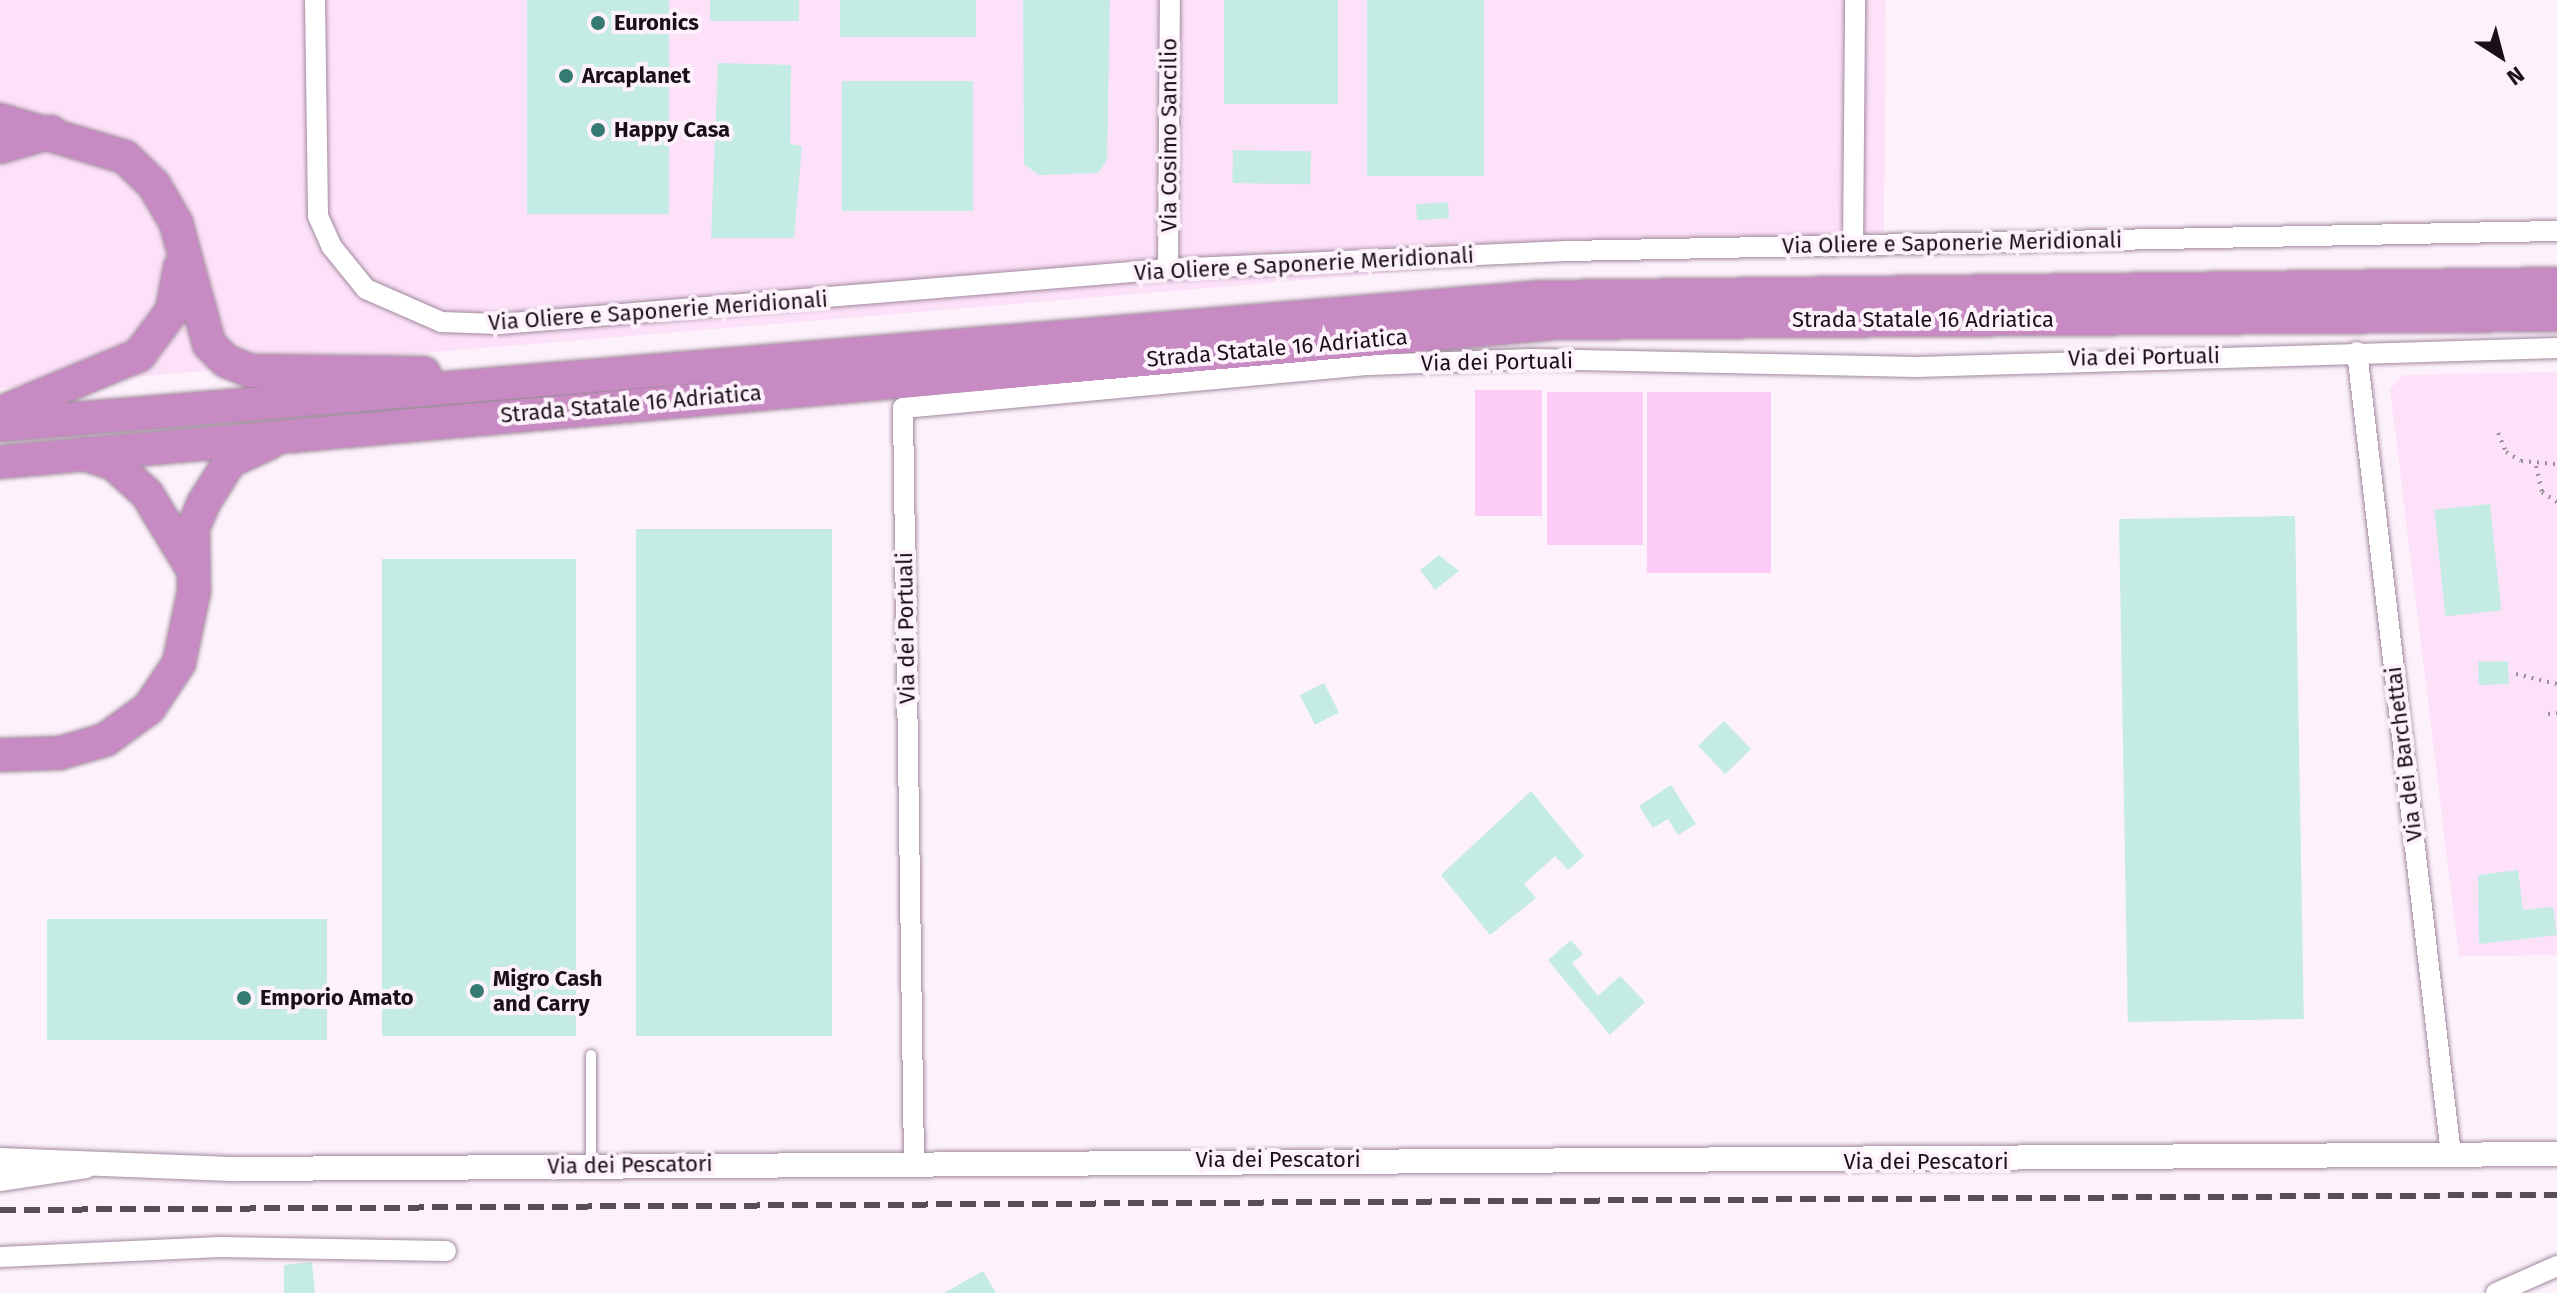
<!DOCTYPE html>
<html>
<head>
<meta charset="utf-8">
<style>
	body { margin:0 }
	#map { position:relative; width:2557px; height:1293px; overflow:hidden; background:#fdf2fb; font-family:"Fira Sans",sans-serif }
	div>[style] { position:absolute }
	.built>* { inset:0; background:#fce1f8 }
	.green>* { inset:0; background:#fcccf6; transform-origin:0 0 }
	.building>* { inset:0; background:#c4ebe4; transform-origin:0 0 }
	.path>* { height:4px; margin-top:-2px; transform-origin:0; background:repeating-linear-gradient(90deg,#998f97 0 2px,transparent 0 8px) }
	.roads { filter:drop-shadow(0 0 2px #a1899e) drop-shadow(0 0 2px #a1899e) }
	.service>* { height:10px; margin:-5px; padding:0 5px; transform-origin:5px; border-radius:5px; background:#fff }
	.minor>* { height:20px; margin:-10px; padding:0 10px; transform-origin:10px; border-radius:10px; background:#fff }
	.tertiary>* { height:24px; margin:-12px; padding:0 12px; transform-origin:12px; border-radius:12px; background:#fff }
	.trunk>* { height:32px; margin:-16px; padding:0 16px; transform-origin:16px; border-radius:16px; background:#c88ac2 }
	.rail>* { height:6px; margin-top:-3px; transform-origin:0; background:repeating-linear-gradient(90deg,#574e56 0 16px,transparent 0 24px) }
	.dots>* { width:22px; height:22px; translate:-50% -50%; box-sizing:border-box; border:4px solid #fdf2fb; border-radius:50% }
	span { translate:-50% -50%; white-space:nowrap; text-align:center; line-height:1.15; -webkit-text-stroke:8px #fdf2fb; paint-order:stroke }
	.poi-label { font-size:22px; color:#191018; font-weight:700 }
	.left { translate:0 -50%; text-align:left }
	.street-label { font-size:22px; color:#191018 }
	.north { position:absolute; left:2461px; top:16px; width:80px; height:80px; -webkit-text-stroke:6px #fdf2fb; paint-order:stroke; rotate:144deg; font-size:22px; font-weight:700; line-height:32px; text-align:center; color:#191018 }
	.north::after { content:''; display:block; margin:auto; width:28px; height:36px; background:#191018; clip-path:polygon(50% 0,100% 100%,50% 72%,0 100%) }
</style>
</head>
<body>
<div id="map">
	<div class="built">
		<i style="clip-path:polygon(0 0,1886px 0,1884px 232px,0 388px)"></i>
		<i style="clip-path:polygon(2557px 372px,2557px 955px,2459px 956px,2390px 389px,2403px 375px)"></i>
	</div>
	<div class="green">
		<i style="left:1475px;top:390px;width:67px;height:126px"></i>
		<i style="left:1643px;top:392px;width:153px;height:96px;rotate:90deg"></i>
		<i style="left:1771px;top:392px;width:181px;height:124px;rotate:90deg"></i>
	</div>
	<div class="building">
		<i style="left:527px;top:0;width:142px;height:214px"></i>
		<i style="left:710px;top:0;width:89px;height:21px"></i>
		<i style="left:840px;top:0;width:136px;height:37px"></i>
		<i style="clip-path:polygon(1023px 0,1110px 0,1107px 160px,1098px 173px,1039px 175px,1024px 164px)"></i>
		<i style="left:1224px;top:0;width:114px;height:104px"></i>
		<i style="left:1367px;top:0;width:117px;height:176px"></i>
		<i style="clip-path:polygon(718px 63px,791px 65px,790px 144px,802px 146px,794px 238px,711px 238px)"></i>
		<i style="left:842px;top:81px;width:131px;height:130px"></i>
		<i style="left:1233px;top:150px;width:78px;height:33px;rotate:1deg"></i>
		<i style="left:1448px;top:202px;width:16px;height:32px;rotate:86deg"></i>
		<i style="left:2490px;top:504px;width:107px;height:56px;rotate:84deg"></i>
		<i style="left:2295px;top:516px;width:503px;height:176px;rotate:89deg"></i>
		<i style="left:636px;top:529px;width:196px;height:507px"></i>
		<i style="clip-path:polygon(1439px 555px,1459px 571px,1435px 590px,1420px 570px)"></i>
		<i style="left:382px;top:559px;width:194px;height:477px"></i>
		<i style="left:2508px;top:661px;width:23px;height:30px;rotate:88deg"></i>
		<i style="left:1324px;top:683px;width:33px;height:27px;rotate:63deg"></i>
		<i style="left:1724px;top:721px;width:39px;height:36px;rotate:46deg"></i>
		<i style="clip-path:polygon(1671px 785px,1696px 824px,1678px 835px,1668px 819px,1653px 828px,1639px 806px)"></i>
		<i style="clip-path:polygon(1531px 791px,1584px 856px,1568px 870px,1555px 856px,1524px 884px,1536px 898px,1490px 935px,1441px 875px)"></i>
		<i style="clip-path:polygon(2518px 870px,2523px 910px,2553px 907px,2557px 935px,2479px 944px,2478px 875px)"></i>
		<i style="left:47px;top:919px;width:280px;height:121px"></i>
		<i style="clip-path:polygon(1571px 940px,1583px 954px,1572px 963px,1598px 996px,1620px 976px,1645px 1002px,1610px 1035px,1548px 960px)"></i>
		<i style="clip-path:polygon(312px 1262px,315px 1293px,284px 1293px,284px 1265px)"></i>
		<i style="clip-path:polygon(983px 1271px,996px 1293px,944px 1293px)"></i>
	</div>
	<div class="path">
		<i style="left:2498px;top:433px;width:21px;rotate:67deg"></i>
		<i style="left:2506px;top:452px;width:17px;rotate:31deg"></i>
		<i style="left:2521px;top:461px;width:36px;rotate:5deg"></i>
		<i style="left:2536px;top:466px;width:27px;rotate:77deg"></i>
		<i style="left:2542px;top:492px;width:18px;rotate:34deg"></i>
		<i style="left:2516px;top:674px;width:42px;rotate:13.7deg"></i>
		<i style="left:2548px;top:714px;width:9px;rotate:-6deg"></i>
	</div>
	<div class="roads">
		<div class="service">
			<i style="left:591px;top:1055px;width:111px;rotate:90deg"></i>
		</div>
		<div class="minor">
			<i style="left:315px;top:0;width:216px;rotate:89.2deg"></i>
			<i style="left:318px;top:216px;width:34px;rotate:66deg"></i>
			<i style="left:332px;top:247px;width:54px;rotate:51deg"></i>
			<i style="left:366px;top:289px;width:82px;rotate:23.7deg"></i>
			<i style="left:441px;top:322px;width:59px;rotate:1.9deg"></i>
			<i style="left:500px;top:324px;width:670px;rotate:-4.71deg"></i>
			<i style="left:1168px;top:269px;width:399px;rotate:-2.6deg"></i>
			<i style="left:1567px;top:251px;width:990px;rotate:-1.16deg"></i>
			<i style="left:1853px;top:245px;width:245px;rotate:-89.5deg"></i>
			<i style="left:1168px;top:269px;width:269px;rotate:-89.6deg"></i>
			<i style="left:2357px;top:352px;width:808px;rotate:83.32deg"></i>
			<i style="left:914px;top:1161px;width:753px;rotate:-90.84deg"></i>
			<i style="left:903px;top:408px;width:468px;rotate:-5.3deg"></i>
			<i style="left:1369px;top:365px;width:162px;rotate:-2.1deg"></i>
			<i style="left:1531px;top:359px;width:386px;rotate:1.2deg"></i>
			<i style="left:1917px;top:367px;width:640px;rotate:-1.7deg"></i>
			<i style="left:0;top:1181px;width:87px;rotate:-8.6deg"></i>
			<i style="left:0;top:1257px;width:220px;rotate:-2.6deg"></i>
			<i style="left:220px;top:1247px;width:226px;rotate:1deg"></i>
			<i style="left:2496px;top:1293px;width:67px;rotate:-23.9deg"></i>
		</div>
		<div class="tertiary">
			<i style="left:0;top:1160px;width:238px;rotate:2.2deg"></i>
			<i style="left:238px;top:1169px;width:2319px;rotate:-0.37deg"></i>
		</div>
		<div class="trunk">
			<i style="left:0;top:120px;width:130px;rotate:16.5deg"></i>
			<i style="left:125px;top:157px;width:40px;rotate:44deg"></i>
			<i style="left:154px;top:185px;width:44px;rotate:59.9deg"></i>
			<i style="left:176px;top:223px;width:125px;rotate:74.7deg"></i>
			<i style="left:209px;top:344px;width:24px;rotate:45deg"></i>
			<i style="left:226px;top:361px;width:27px;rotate:22deg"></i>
			<i style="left:251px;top:371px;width:173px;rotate:0.7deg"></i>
			<i style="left:0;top:147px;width:53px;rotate:-16.4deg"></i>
			<i style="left:0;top:413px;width:151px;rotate:-22.6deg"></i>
			<i style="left:139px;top:355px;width:55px;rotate:-53.1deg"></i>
			<i style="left:172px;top:311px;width:44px;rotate:-79.5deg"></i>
			<i style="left:0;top:425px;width:1547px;rotate:-4.75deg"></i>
			<i style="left:1542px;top:297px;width:1015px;rotate:-0.73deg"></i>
			<i style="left:84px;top:454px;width:32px;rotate:18deg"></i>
			<i style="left:114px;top:464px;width:45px;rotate:42.3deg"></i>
			<i style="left:147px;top:494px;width:81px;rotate:58.7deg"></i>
			<i style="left:0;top:462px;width:1564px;rotate:-5.1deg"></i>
			<i style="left:1558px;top:323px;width:999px;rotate:-0.46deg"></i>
			<i style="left:0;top:755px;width:60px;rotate:-1.9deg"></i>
			<i style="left:60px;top:753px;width:47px;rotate:-16.1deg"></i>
			<i style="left:105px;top:740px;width:54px;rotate:-36deg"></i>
			<i style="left:149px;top:708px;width:54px;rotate:-56.3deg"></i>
			<i style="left:179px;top:663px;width:74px;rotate:-78.2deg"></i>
			<i style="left:194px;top:591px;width:63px;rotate:-90.9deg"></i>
			<i style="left:193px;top:528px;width:26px;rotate:-67deg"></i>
			<i style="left:203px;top:504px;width:51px;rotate:-57.9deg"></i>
			<i style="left:230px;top:461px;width:43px;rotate:-24.8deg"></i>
		</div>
	</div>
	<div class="rail">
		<i style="left:0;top:1210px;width:2557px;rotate:-0.34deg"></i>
	</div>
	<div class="dots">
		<i style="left:598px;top:23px;background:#357b71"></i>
		<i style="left:566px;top:76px;background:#357b71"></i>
		<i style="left:598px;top:130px;background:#357b71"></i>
		<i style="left:477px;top:991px;background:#357b71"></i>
		<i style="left:244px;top:998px;background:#357b71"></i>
	</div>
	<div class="poi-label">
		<span class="left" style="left:614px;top:23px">Euronics</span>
		<span class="left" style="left:582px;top:76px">Arcaplanet</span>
		<span class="left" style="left:614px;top:130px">Happy Casa</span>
		<span class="left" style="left:493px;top:991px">Migro Cash<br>and Carry</span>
		<span class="left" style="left:260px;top:998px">Emporio Amato</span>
	</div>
	<div class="street-label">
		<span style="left:1169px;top:135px;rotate:-90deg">Via Cosimo Sancilio</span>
		<span style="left:1952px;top:243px;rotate:-1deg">Via Oliere e Saponerie Meridionali</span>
		<span style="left:1304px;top:264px;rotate:-3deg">Via Oliere e Saponerie Meridionali</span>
		<span style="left:658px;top:311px;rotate:-4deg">Via Oliere e Saponerie Meridionali</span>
		<span style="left:1923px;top:320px">Strada Statale 16 Adriatica</span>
		<span style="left:1277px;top:348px;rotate:-5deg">Strada Statale 16 Adriatica</span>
		<span style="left:2144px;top:357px;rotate:-1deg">Via dei Portuali</span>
		<span style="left:1497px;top:362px;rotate:-1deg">Via dei Portuali</span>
		<span style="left:631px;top:404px;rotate:-5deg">Strada Statale 16 Adriatica</span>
		<span style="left:906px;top:628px;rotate:-91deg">Via dei Portuali</span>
		<span style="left:2404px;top:754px;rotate:-97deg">Via dei Barchettai</span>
		<span style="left:1278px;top:1160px">Via dei Pescatori</span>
		<span style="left:1926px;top:1162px">Via dei Pescatori</span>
		<span style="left:630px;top:1165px;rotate:-1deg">Via dei Pescatori</span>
	</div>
	<div class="north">N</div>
</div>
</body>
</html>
